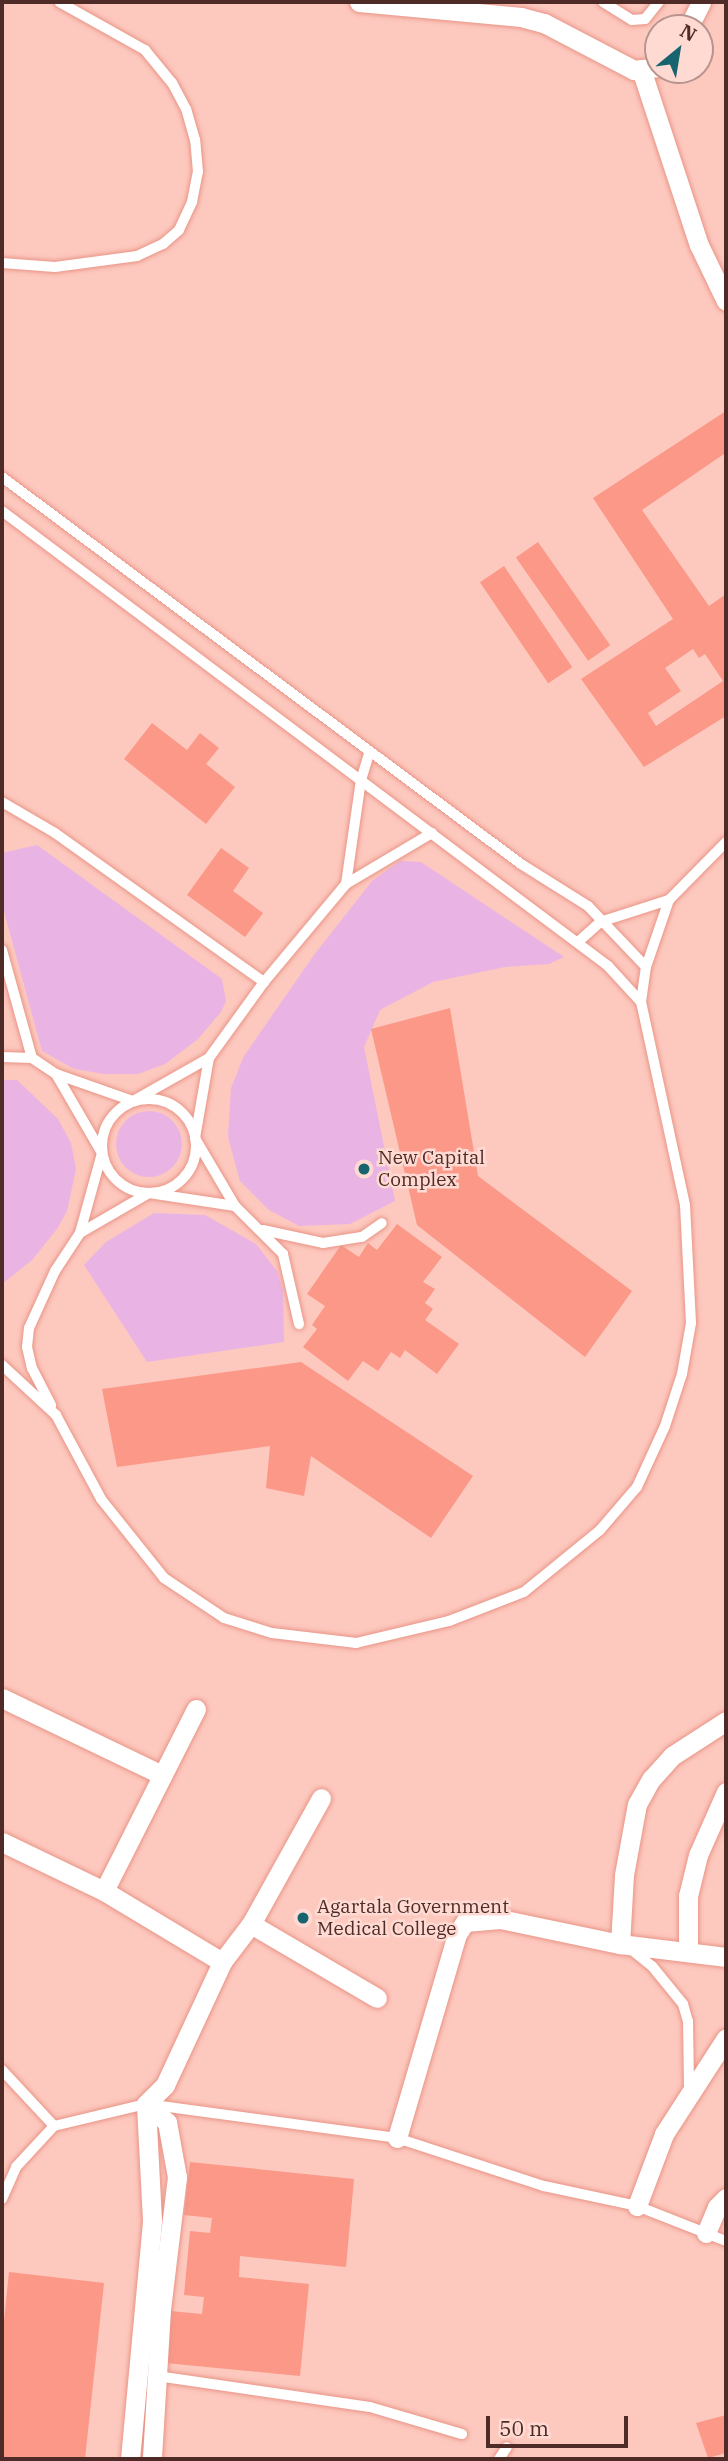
<!DOCTYPE html>
<html>
<head>
<meta charset="utf-8">
<style>
	body { margin:0 }
	#map { position:relative; width:728px; height:2461px; overflow:hidden; background:#fdc8be; font-family:"IBM Plex Serif",serif }
	div>[style] { position:absolute }
	.green>* { inset:0; background:#e9b4e4 }
	.round { border-radius:50% }
	.building>* { inset:0; background:#fb9888; transform-origin:0 0 }
	.roads { filter:drop-shadow(0 0 2px #e99587) drop-shadow(0 0 2px #e99587) }
	.service>* { height:10px; margin:-5px; padding:0 5px; transform-origin:5px; border-radius:5px; background:#fff }
	.service>.ring { margin:-5px; padding:0; box-sizing:content-box; background:none; border:10px solid #fff; border-radius:50% }
	.minor>* { height:19px; margin:-9.5px; padding:0 9.5px; transform-origin:9.5px; border-radius:9.5px; background:#fff }
	.dots>* { width:19px; height:19px; translate:-50% -50%; box-sizing:border-box; border:4px solid #fedad3; border-radius:50% }
	span { translate:-50% -50%; white-space:nowrap; text-align:center; line-height:1.15; -webkit-text-stroke:5px #fedad3; paint-order:stroke }
	.poi-label { font-size:19px; color:#4e2b26 }
	.left { translate:0 -50%; text-align:left }
	.frame { position:absolute; inset:0; border:4px solid #4e2b26; pointer-events:none }
	.north { position:absolute; left:644px; top:14px; width:70px; height:70px; box-sizing:border-box; background:#fedad3; border:2px solid #b8948e; border-radius:50%; rotate:30deg; font-size:19px; font-weight:700; line-height:28px; text-align:center; color:#4e2b26 }
	.north::after { content:''; display:block; margin:auto; width:24px; height:32px; background:#17636e; clip-path:polygon(50% 0,100% 100%,50% 72%,0 100%) }
	.scale { position:absolute; left:486px; top:2416px; width:142px; height:32px; box-sizing:border-box; border:4px solid #4e2b26; border-top:0; padding-left:9px; font-size:21px; line-height:24px; white-space:nowrap; color:#4e2b26; -webkit-text-stroke:5px #fedad3; paint-order:stroke }
</style>
</head>
<body>
<div id="map">
	<div class="green">
		<i style="clip-path:polygon(37px 845px,222px 979px,226px 1001px,221px 1012px,198px 1039px,165px 1064px,138px 1074px,104px 1074px,74px 1069px,42px 1051px,2px 904px,2px 853px)"></i>
		<i style="clip-path:polygon(400px 861px,421px 862px,564px 957px,549px 964px,505px 967px,433px 982px,380px 1010px,364px 1047px,395px 1201px,350px 1224px,299px 1226px,269px 1210px,240px 1181px,228px 1137px,231px 1088px,244px 1056px,314px 955px,372px 881px)"></i>
		<i style="clip-path:polygon(2px 1080px,17px 1080px,58px 1119px,71px 1143px,76px 1169px,67px 1211px,57px 1229px,32px 1260px,2px 1284px)"></i>
		<i class="round" style="left:116px;top:1111px;width:66px;height:66px"></i>
		<i style="clip-path:polygon(154px 1213px,205px 1215px,256px 1244px,277px 1271px,283px 1290px,284px 1342px,147px 1362px,84px 1265px,106px 1242px)"></i>
	</div>
	<div class="building">
		<i style="clip-path:polygon(evenodd,726px 411px,726px 457px,724px 454px,642px 510px,709px 606px,726px 594px,726px 716px,644px 767px,581px 679px,673px 619px,593px 498px,726px 411px,693px 649px,699px 658px,705px 654px,723px 681px,656px 726px,648px 713px,681px 691px,665px 668px,693px 649px)"></i>
		<i style="left:538px;top:542px;width:126px;height:27px;rotate:55deg"></i>
		<i style="left:504px;top:566px;width:122px;height:29px;rotate:56deg"></i>
		<i style="clip-path:polygon(152px 723px,187px 750px,200px 733px,219px 748px,206px 764px,235px 787px,206px 824px,124px 759px)"></i>
		<i style="clip-path:polygon(221px 848px,249px 868px,233px 891px,263px 913px,245px 937px,187px 895px)"></i>
		<i style="clip-path:polygon(450px 1008px,478px 1176px,632px 1291px,585px 1357px,417px 1225px,371px 1029px)"></i>
		<i style="clip-path:polygon(397px 1224px,442px 1257px,423px 1282px,435px 1289px,425px 1303px,433px 1309px,425px 1320px,459px 1344px,437px 1374px,405px 1350px,400px 1358px,391px 1352px,378px 1371px,363px 1361px,348px 1381px,303px 1347px,317px 1329px,312px 1325px,325px 1306px,307px 1294px,341px 1245px,359px 1257px,368px 1243px,377px 1250px)"></i>
		<i style="clip-path:polygon(301px 1362px,473px 1476px,431px 1538px,311px 1456px,304px 1496px,266px 1488px,270px 1446px,117px 1467px,102px 1389px)"></i>
		<i style="clip-path:polygon(190px 2162px,354px 2179px,346px 2267px,240px 2256px,239px 2277px,309px 2284px,300px 2376px,165px 2363px,170px 2311px,202px 2314px,204px 2297px,184px 2295px,190px 2231px,210px 2233px,212px 2218px,184px 2215px)"></i>
		<i style="clip-path:polygon(9px 2272px,104px 2283px,85px 2459px,2px 2459px,2px 2341px)"></i>
		<i style="clip-path:polygon(726px 2415px,726px 2453px,708px 2458px,696px 2423px)"></i>
	</div>
	<div class="roads">
		<div class="service">
			<i style="left:603px;top:2px;width:34px;rotate:32deg"></i>
			<i style="left:632px;top:20px;width:13px;rotate:-4deg"></i>
			<i style="left:645px;top:19px;width:22px;rotate:-51deg"></i>
			<i style="left:2px;top:263px;width:53px;rotate:4.3deg"></i>
			<i style="left:55px;top:267px;width:83px;rotate:-7.6deg"></i>
			<i style="left:137px;top:256px;width:29px;rotate:-25deg"></i>
			<i style="left:163px;top:244px;width:21px;rotate:-41deg"></i>
			<i style="left:179px;top:230px;width:31px;rotate:-65deg"></i>
			<i style="left:192px;top:202px;width:31px;rotate:-79deg"></i>
			<i style="left:198px;top:172px;width:32px;rotate:-95deg"></i>
			<i style="left:195px;top:140px;width:32px;rotate:-106deg"></i>
			<i style="left:186px;top:109px;width:30px;rotate:-118deg"></i>
			<i style="left:172px;top:83px;width:43px;rotate:-129.3deg"></i>
			<i style="left:145px;top:50px;width:98px;rotate:-150.8deg"></i>
			<i style="left:2px;top:477px;width:647px;rotate:36.71deg"></i>
			<i style="left:521px;top:864px;width:79px;rotate:32.1deg"></i>
			<i style="left:588px;top:906px;width:84px;rotate:46.4deg"></i>
			<i style="left:2px;top:511px;width:758px;rotate:36.9deg"></i>
			<i style="left:608px;top:966px;width:49px;rotate:47.5deg"></i>
			<i style="left:2px;top:802px;width:61px;rotate:30.3deg"></i>
			<i style="left:55px;top:833px;width:257px;rotate:35.5deg"></i>
			<i style="left:346px;top:884px;width:105px;rotate:-81.8deg"></i>
			<i style="left:361px;top:780px;width:30px;rotate:-73deg"></i>
			<i style="left:578px;top:942px;width:30px;rotate:-42deg"></i>
			<i style="left:600px;top:922px;width:72px;rotate:-17.7deg"></i>
			<i style="left:669px;top:900px;width:81px;rotate:-45.5deg"></i>
			<i style="left:2px;top:950px;width:112px;rotate:74.5deg"></i>
			<i style="left:32px;top:1058px;width:29px;rotate:34deg"></i>
			<i style="left:56px;top:1074px;width:91px;rotate:59.8deg"></i>
			<i style="left:102px;top:1153px;width:83px;rotate:105.4deg"></i>
			<i style="left:80px;top:1233px;width:45px;rotate:123.3deg"></i>
			<i style="left:55px;top:1271px;width:63px;rotate:114.5deg"></i>
			<i style="left:29px;top:1328px;width:19px;rotate:96deg"></i>
			<i style="left:27px;top:1347px;width:22px;rotate:77deg"></i>
			<i style="left:32px;top:1368px;width:42px;rotate:62.8deg"></i>
			<i style="left:2px;top:1057px;width:30px;rotate:2deg"></i>
			<i style="left:56px;top:1074px;width:82px;rotate:19.3deg"></i>
			<i style="left:133px;top:1101px;width:87px;rotate:-29.5deg"></i>
			<i class="ring" style="left:102px;top:1099px;width:84px;height:84px"></i>
			<i style="left:235px;top:1206px;width:79px;rotate:-120.5deg"></i>
			<i style="left:195px;top:1138px;width:81px;rotate:-80.1deg"></i>
			<i style="left:209px;top:1058px;width:94px;rotate:-54.1deg"></i>
			<i style="left:264px;top:982px;width:128px;rotate:-50.1deg"></i>
			<i style="left:346px;top:884px;width:100px;rotate:-30.7deg"></i>
			<i style="left:263px;top:1230px;width:61px;rotate:12.2deg"></i>
			<i style="left:323px;top:1243px;width:39px;rotate:-9deg"></i>
			<i style="left:362px;top:1237px;width:24px;rotate:-35deg"></i>
			<i style="left:80px;top:1233px;width:80px;rotate:-30.1deg"></i>
			<i style="left:149px;top:1193px;width:87px;rotate:8.6deg"></i>
			<i style="left:235px;top:1206px;width:68px;rotate:45deg"></i>
			<i style="left:283px;top:1254px;width:72px;rotate:77.1deg"></i>
			<i style="left:2px;top:1365px;width:74px;rotate:42.8deg"></i>
			<i style="left:56px;top:1415px;width:95px;rotate:61.8deg"></i>
			<i style="left:101px;top:1499px;width:101px;rotate:51.4deg"></i>
			<i style="left:164px;top:1578px;width:72px;rotate:33.7deg"></i>
			<i style="left:224px;top:1618px;width:50px;rotate:17.4deg"></i>
			<i style="left:272px;top:1633px;width:85px;rotate:6.8deg"></i>
			<i style="left:356px;top:1643px;width:96px;rotate:-13.3deg"></i>
			<i style="left:449px;top:1621px;width:80px;rotate:-21.1deg"></i>
			<i style="left:524px;top:1592px;width:98px;rotate:-39.2deg"></i>
			<i style="left:600px;top:1530px;width:57px;rotate:-49.3deg"></i>
			<i style="left:637px;top:1487px;width:67px;rotate:-65.3deg"></i>
			<i style="left:665px;top:1426px;width:55px;rotate:-71.9deg"></i>
			<i style="left:682px;top:1374px;width:52px;rotate:-80deg"></i>
			<i style="left:691px;top:1323px;width:118px;rotate:-92.9deg"></i>
			<i style="left:685px;top:1205px;width:208px;rotate:-102.2deg"></i>
			<i style="left:641px;top:1002px;width:35px;rotate:-82deg"></i>
			<i style="left:646px;top:967px;width:71px;rotate:-71.1deg"></i>
			<i style="left:632px;top:1950px;width:26px;rotate:39deg"></i>
			<i style="left:652px;top:1966px;width:49px;rotate:50.8deg"></i>
			<i style="left:683px;top:2004px;width:18px;rotate:74deg"></i>
			<i style="left:688px;top:2021px;width:67px;rotate:89.1deg"></i>
			<i style="left:2px;top:2070px;width:76px;rotate:47.1deg"></i>
			<i style="left:2px;top:2199px;width:35px;rotate:-66deg"></i>
			<i style="left:16px;top:2167px;width:56px;rotate:-47.2deg"></i>
			<i style="left:54px;top:2126px;width:95px;rotate:-13.4deg"></i>
			<i style="left:146px;top:2104px;width:253px;rotate:7.7deg"></i>
			<i style="left:397px;top:2138px;width:155px;rotate:18.1deg"></i>
			<i style="left:544px;top:2186px;width:95px;rotate:12.1deg"></i>
			<i style="left:637px;top:2206px;width:96px;rotate:21.5deg"></i>
			<i style="left:157px;top:2376px;width:215px;rotate:8.3deg"></i>
			<i style="left:370px;top:2407px;width:96px;rotate:16.4deg"></i>
			<i style="left:499px;top:2459px;width:14px;rotate:-56deg"></i>
		</div>
		<div class="minor">
			<i style="left:359px;top:2px;width:163px;rotate:5.3deg"></i>
			<i style="left:521px;top:17px;width:24px;rotate:15deg"></i>
			<i style="left:544px;top:23px;width:102px;rotate:27.6deg"></i>
			<i style="left:634px;top:70px;width:24px;rotate:-7deg"></i>
			<i style="left:688px;top:28px;width:29px;rotate:-63deg"></i>
			<i style="left:641px;top:69px;width:185px;rotate:71.8deg"></i>
			<i style="left:699px;top:245px;width:62px;rotate:64.3deg"></i>
			<i style="left:2px;top:1698px;width:178px;rotate:25.7deg"></i>
			<i style="left:726px;top:1721px;width:64px;rotate:147.1deg"></i>
			<i style="left:672px;top:1756px;width:31px;rotate:132deg"></i>
			<i style="left:651px;top:1779px;width:29px;rotate:119deg"></i>
			<i style="left:637px;top:1804px;width:72px;rotate:100.4deg"></i>
			<i style="left:624px;top:1875px;width:69px;rotate:93.3deg"></i>
			<i style="left:620px;top:1944px;width:107px;rotate:7deg"></i>
			<i style="left:2px;top:1842px;width:113px;rotate:25.7deg"></i>
			<i style="left:104px;top:1891px;width:138px;rotate:31deg"></i>
			<i style="left:104px;top:1891px;width:204px;rotate:-63.2deg"></i>
			<i style="left:251px;top:1924px;width:146px;rotate:30.4deg"></i>
			<i style="left:688px;top:1951px;width:55px;rotate:-90deg"></i>
			<i style="left:688px;top:1896px;width:42px;rotate:-76.3deg"></i>
			<i style="left:698px;top:1855px;width:69px;rotate:-66deg"></i>
			<i style="left:146px;top:2104px;width:28px;rotate:41deg"></i>
			<i style="left:167px;top:2122px;width:56px;rotate:79.7deg"></i>
			<i style="left:177px;top:2177px;width:134px;rotate:96.9deg"></i>
			<i style="left:161px;top:2310px;width:149px;rotate:93.5deg"></i>
			<i style="left:397px;top:2138px;width:213px;rotate:-73.6deg"></i>
			<i style="left:457px;top:1934px;width:14px;rotate:-56deg"></i>
			<i style="left:465px;top:1922px;width:35px;rotate:-5deg"></i>
			<i style="left:500px;top:1919px;width:123px;rotate:11.8deg"></i>
			<i style="left:637px;top:2206px;width:77px;rotate:-69.4deg"></i>
			<i style="left:664px;top:2134px;width:114px;rotate:-57.1deg"></i>
			<i style="left:706px;top:2233px;width:28px;rotate:-67deg"></i>
			<i style="left:717px;top:2207px;width:13px;rotate:-45deg"></i>
			<i style="left:130px;top:2459px;width:240px;rotate:-84.7deg"></i>
			<i style="left:152px;top:2220px;width:116px;rotate:-93deg"></i>
			<i style="left:146px;top:2104px;width:27px;rotate:-45deg"></i>
			<i style="left:165px;top:2085px;width:136px;rotate:-65.1deg"></i>
			<i style="left:222px;top:1962px;width:48px;rotate:-52.7deg"></i>
			<i style="left:251px;top:1924px;width:144px;rotate:-60.9deg"></i>
		</div>
	</div>
	<div class="dots">
		<i style="left:364px;top:1169px;background:#17636e"></i>
		<i style="left:303px;top:1918px;background:#17636e"></i>
	</div>
	<div class="poi-label">
		<span class="left" style="left:378px;top:1169px">New Capital<br>Complex</span>
		<span class="left" style="left:317px;top:1918px">Agartala Government<br>Medical College</span>
	</div>
	<div class="frame"></div>
	<div class="north">N</div>
	<div class="scale">50 m</div>
</div>
</body>
</html>
